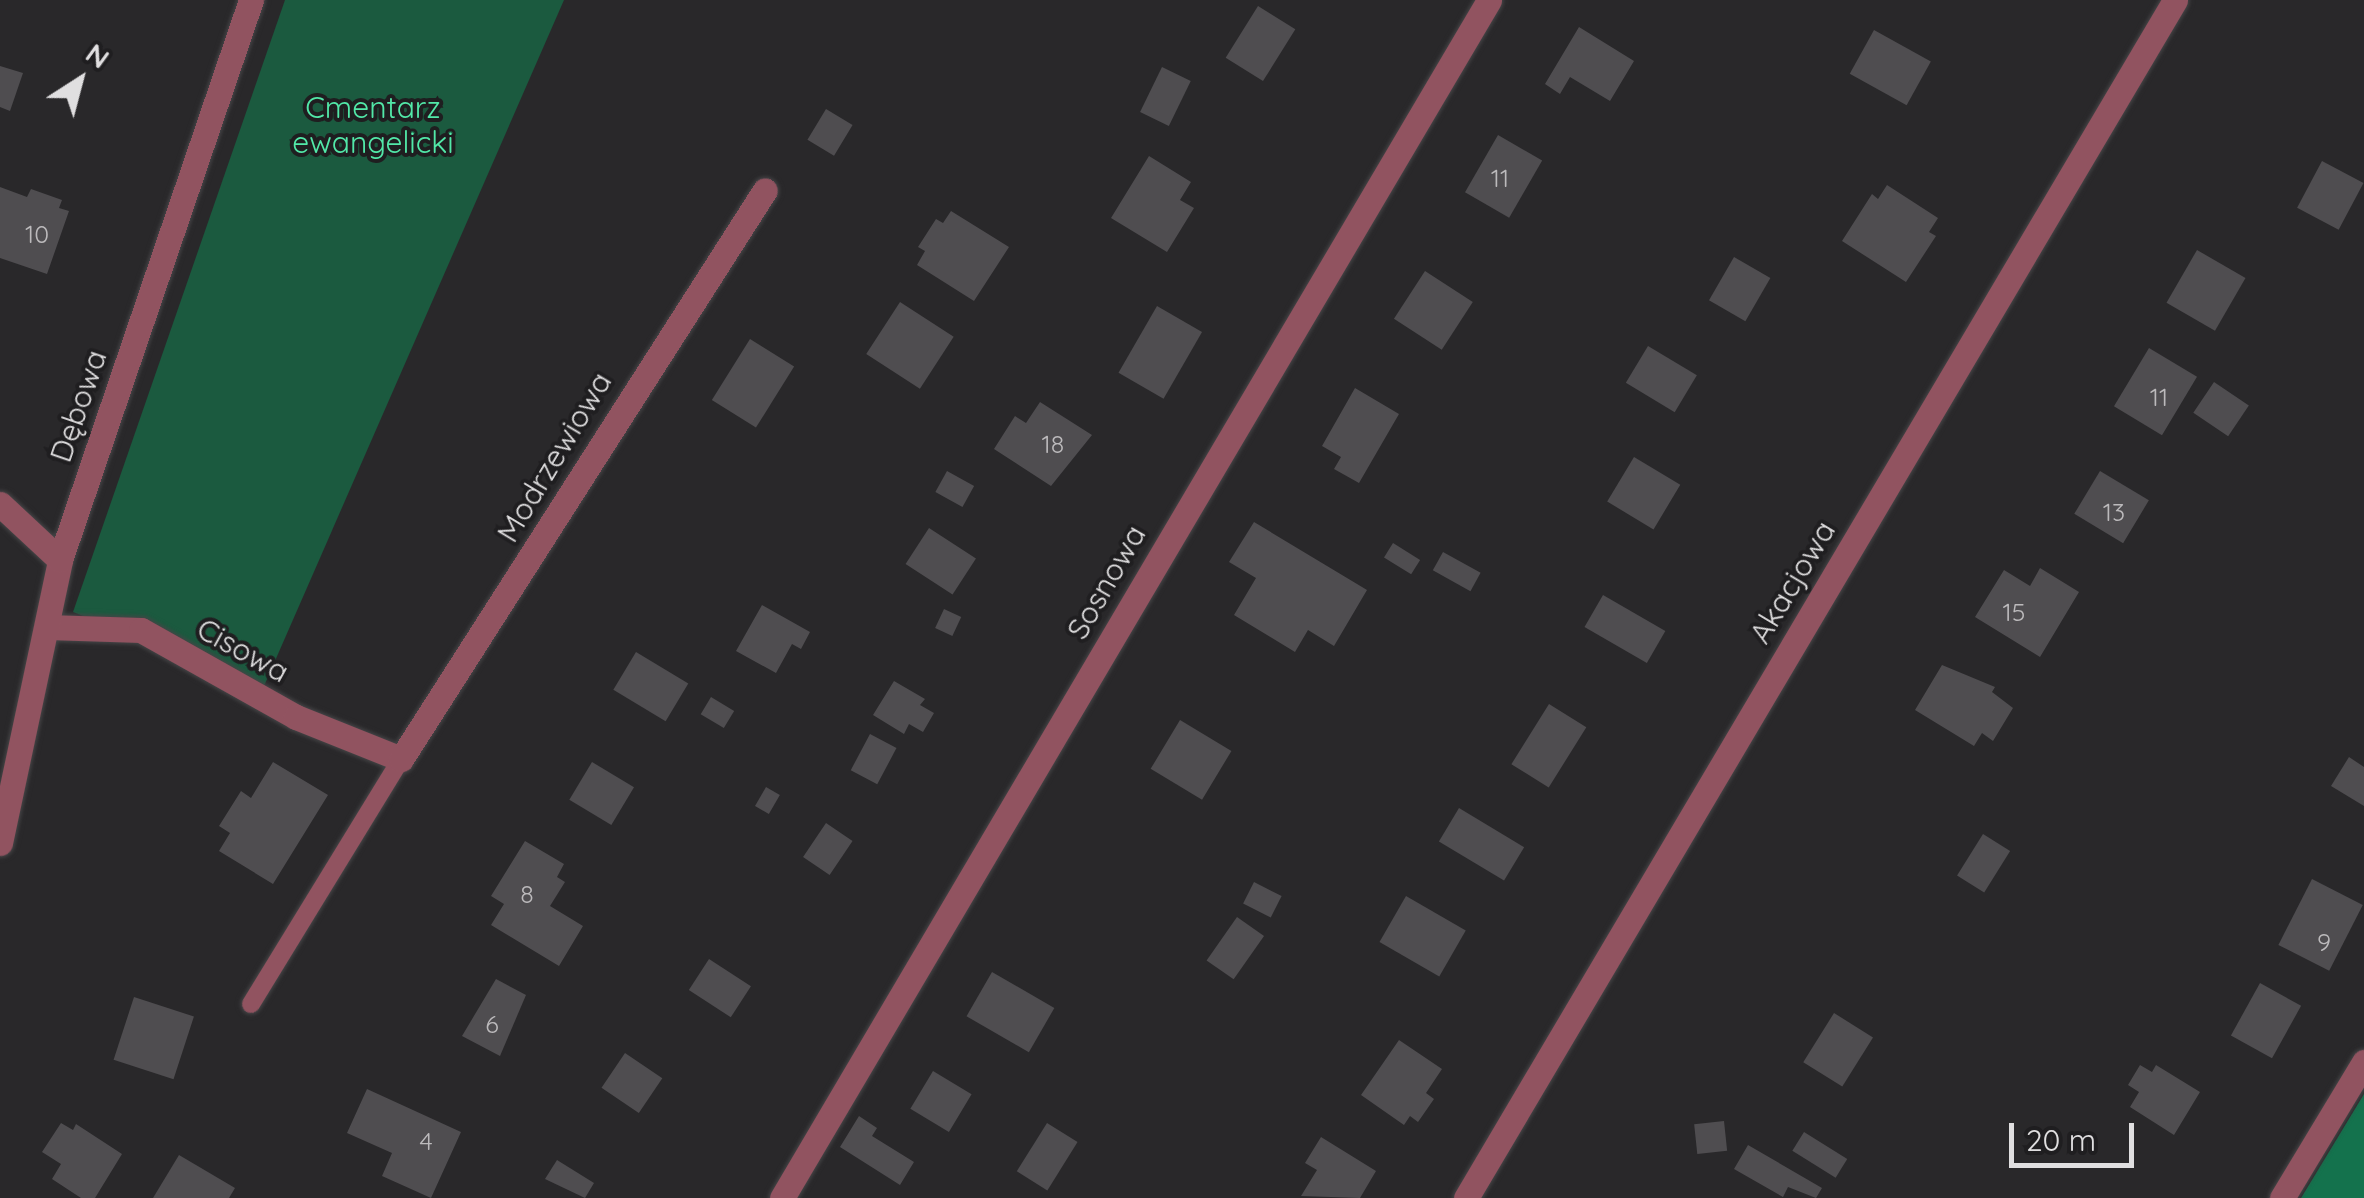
<!DOCTYPE html>
<html>
<head>
<meta charset="utf-8">
<style>
	body { margin:0 }
	#map { position:relative; width:2364px; height:1198px; overflow:hidden; background:#29282a; font-family:Quicksand,sans-serif }
	div>[style] { position:absolute }
	.green>* { inset:0; background:#1b5a3f }
	.forest>* { inset:0; background:#14724d }
	.building>* { inset:0; background:#4f4d50; transform-origin:0 0 }
	.roads { filter:drop-shadow(0 0 2px #464547) drop-shadow(0 0 2px #464547) }
	.service>* { height:18px; margin:-9px; padding:0 9px; transform-origin:9px; border-radius:9px; background:#915360 }
	.minor>* { height:25px; margin:-12.5px; padding:0 12.5px; transform-origin:12.5px; border-radius:12.5px; background:#915360 }
	span { translate:-50% -50%; white-space:nowrap; text-align:center; line-height:1.15; -webkit-text-stroke:8px #1f1e20; paint-order:stroke }
	.number-label { font-size:25px; color:#bcbabc }
	.number-label span { -webkit-text-stroke-width:0 }
	.park-label { font-size:30px; color:#52e8a8 }
	.street-label { font-size:30px; color:#e0dfe0 }
	.north { position:absolute; left:30px; top:30px; width:100px; height:100px; -webkit-text-stroke:8px #1f1e20; paint-order:stroke; rotate:36deg; font-size:28px; font-weight:700; line-height:40px; text-align:center; color:#e0dfe0 }
	.north::after { content:''; display:block; margin:auto; width:35px; height:45px; background:#e0dfe0; clip-path:polygon(50% 0,100% 100%,50% 72%,0 100%) }
	.scale { position:absolute; left:2009px; top:1123px; width:125px; height:45px; box-sizing:border-box; border:5px solid #e0dfe0; border-top:0; padding-left:12px; font-size:30px; line-height:35px; white-space:nowrap; color:#e0dfe0; -webkit-text-stroke:8px #1f1e20; paint-order:stroke }
</style>
</head>
<body>
<div id="map">
	<div class="green">
		<i style="clip-path:polygon(285px 0,564px 0,264px 686px,73px 612px)"></i>
	</div>
	<div class="forest">
		<i style="clip-path:polygon(2364px 1094px,2364px 1198px,2301px 1198px)"></i>
	</div>
	<div class="building">
		<i style="left:1258px;top:6px;width:44px;height:61px;rotate:32deg"></i>
		<i style="clip-path:polygon(1579px 27px,1634px 61px,1610px 101px,1570px 77px,1560px 94px,1545px 84px)"></i>
		<i style="left:1874px;top:30px;width:65px;height:50px;rotate:29deg"></i>
		<i style="clip-path:polygon(0 66px,23px 73px,10px 111px,0 107px)"></i>
		<i style="left:1162px;top:67px;width:32px;height:50px;rotate:26deg"></i>
		<i style="left:826px;top:109px;width:31px;height:36px;rotate:31deg"></i>
		<i style="left:1498px;top:135px;width:51px;height:66px;rotate:30deg"></i>
		<i style="clip-path:polygon(1149px 156px,1191px 182px,1180px 200px,1194px 208px,1167px 252px,1111px 218px)"></i>
		<i style="left:2322px;top:161px;width:47px;height:53px;rotate:28deg"></i>
		<i style="clip-path:polygon(1887px 185px,1938px 218px,1929px 232px,1936px 236px,1906px 282px,1842px 241px,1872px 194px,1878px 199px)"></i>
		<i style="clip-path:polygon(0 187px,27px 197px,31px 189px,62px 200px,59px 208px,69px 211px,47px 274px,0 258px)"></i>
		<i style="clip-path:polygon(951px 211px,1009px 247px,974px 301px,917px 265px,925px 251px,918px 247px,936px 219px,943px 223px)"></i>
		<i style="left:2197px;top:250px;width:56px;height:61px;rotate:30deg"></i>
		<i style="left:1734px;top:257px;width:42px;height:50px;rotate:30deg"></i>
		<i style="left:1425px;top:271px;width:57px;height:57px;rotate:33deg"></i>
		<i style="left:900px;top:302px;width:64px;height:62px;rotate:33deg"></i>
		<i style="left:1157px;top:306px;width:52px;height:77px;rotate:30deg"></i>
		<i style="left:750px;top:339px;width:52px;height:72px;rotate:32deg"></i>
		<i style="left:1648px;top:346px;width:57px;height:43px;rotate:31deg"></i>
		<i style="left:2149px;top:348px;width:56px;height:68px;rotate:31deg"></i>
		<i style="left:2214px;top:382px;width:42px;height:37px;rotate:34deg"></i>
		<i style="clip-path:polygon(1355px 388px,1399px 414px,1359px 483px,1334px 469px,1341px 457px,1322px 446px)"></i>
		<i style="clip-path:polygon(1040px 402px,1092px 435px,1051px 486px,994px 449px,1015px 416px,1026px 423px)"></i>
		<i style="left:1634px;top:457px;width:54px;height:52px;rotate:31deg"></i>
		<i style="left:947px;top:471px;width:31px;height:24px;rotate:29deg"></i>
		<i style="left:2100px;top:471px;width:57px;height:50px;rotate:31deg"></i>
		<i style="clip-path:polygon(1254px 522px,1367px 590px,1334px 646px,1308px 630px,1295px 652px,1234px 615px,1256px 578px,1229px 562px)"></i>
		<i style="left:929px;top:528px;width:56px;height:43px;rotate:33deg"></i>
		<i style="left:1393px;top:543px;width:32px;height:17px;rotate:32deg"></i>
		<i style="left:1443px;top:552px;width:43px;height:21px;rotate:29deg"></i>
		<i style="clip-path:polygon(2040px 568px,2079px 592px,2040px 657px,1975px 617px,2004px 570px,2030px 586px)"></i>
		<i style="left:1603px;top:595px;width:72px;height:37px;rotate:30deg"></i>
		<i style="clip-path:polygon(762px 605px,810px 632px,801px 649px,792px 644px,776px 673px,736px 651px)"></i>
		<i style="left:944px;top:609px;width:19px;height:21px;rotate:25deg"></i>
		<i style="left:636px;top:652px;width:61px;height:44px;rotate:31deg"></i>
		<i style="clip-path:polygon(1942px 665px,1995px 687px,1992px 692px,2013px 708px,1993px 741px,1982px 733px,1974px 746px,1915px 710px)"></i>
		<i style="clip-path:polygon(894px 681px,925px 699px,920px 705px,934px 713px,923px 732px,909px 724px,904px 734px,873px 715px)"></i>
		<i style="left:711px;top:697px;width:27px;height:20px;rotate:31deg"></i>
		<i style="left:1549px;top:704px;width:44px;height:71px;rotate:32deg"></i>
		<i style="left:1180px;top:720px;width:60px;height:57px;rotate:31deg"></i>
		<i style="left:870px;top:734px;width:30px;height:41px;rotate:28deg"></i>
		<i style="clip-path:polygon(2349px 757px,2364px 767px,2364px 806px,2331px 786px)"></i>
		<i style="clip-path:polygon(273px 762px,328px 795px,273px 884px,219px 851px,230px 833px,219px 826px,241px 791px,251px 798px)"></i>
		<i style="left:592px;top:762px;width:49px;height:44px;rotate:31deg"></i>
		<i style="left:766px;top:787px;width:16px;height:22px;rotate:30deg"></i>
		<i style="left:1459px;top:808px;width:76px;height:39px;rotate:31deg"></i>
		<i style="left:826px;top:823px;width:32px;height:41px;rotate:34deg"></i>
		<i style="left:1983px;top:834px;width:32px;height:49px;rotate:32deg"></i>
		<i style="clip-path:polygon(525px 841px,564px 864px,557px 877px,565px 882px,550px 906px,583px 926px,559px 966px,491px 925px,504px 904px,491px 896px)"></i>
		<i style="left:2312px;top:879px;width:57px;height:74px;rotate:27deg"></i>
		<i style="left:1254px;top:882px;width:31px;height:24px;rotate:27deg"></i>
		<i style="left:1406px;top:896px;width:69px;height:53px;rotate:30deg"></i>
		<i style="left:1237px;top:917px;width:33px;height:53px;rotate:35deg"></i>
		<i style="left:709px;top:959px;width:50px;height:37px;rotate:33deg"></i>
		<i style="left:992px;top:972px;width:72px;height:51px;rotate:30deg"></i>
		<i style="clip-path:polygon(496px 979px,526px 995px,500px 1056px,462px 1036px)"></i>
		<i style="left:2260px;top:983px;width:47px;height:60px;rotate:29deg"></i>
		<i style="left:134px;top:997px;width:63px;height:66px;rotate:18deg"></i>
		<i style="left:1834px;top:1013px;width:46px;height:58px;rotate:32deg"></i>
		<i style="clip-path:polygon(1399px 1040px,1442px 1069px,1426px 1093px,1434px 1099px,1418px 1122px,1410px 1116px,1404px 1125px,1361px 1095px)"></i>
		<i style="left:625px;top:1053px;width:45px;height:42px;rotate:34deg"></i>
		<i style="clip-path:polygon(2140px 1065px,2152px 1072px,2156px 1065px,2200px 1092px,2174px 1135px,2130px 1107px,2139px 1092px,2128px 1085px)"></i>
		<i style="left:933px;top:1071px;width:45px;height:44px;rotate:31deg"></i>
		<i style="clip-path:polygon(367px 1089px,461px 1132px,431px 1198px,382px 1176px,392px 1153px,347px 1133px)"></i>
		<i style="clip-path:polygon(859px 1116px,877px 1128px,872px 1136px,914px 1162px,900px 1185px,840px 1147px)"></i>
		<i style="left:1724px;top:1121px;width:30px;height:30px;rotate:84deg"></i>
		<i style="clip-path:polygon(61px 1123px,73px 1130px,76px 1124px,122px 1154px,95px 1198px,81px 1198px,52px 1179px,61px 1164px,42px 1152px)"></i>
		<i style="left:1047px;top:1123px;width:36px;height:57px;rotate:32deg"></i>
		<i style="left:1804px;top:1132px;width:51px;height:22px;rotate:32deg"></i>
		<i style="clip-path:polygon(1321px 1137px,1376px 1171px,1360px 1198px,1301px 1196px,1317px 1170px,1305px 1163px)"></i>
		<i style="clip-path:polygon(1748px 1145px,1822px 1188px,1816px 1198px,1788px 1187px,1783px 1197px,1734px 1169px)"></i>
		<i style="clip-path:polygon(179px 1155px,235px 1188px,229px 1198px,153px 1198px)"></i>
		<i style="clip-path:polygon(557px 1160px,594px 1183px,585px 1198px,545px 1179px)"></i>
	</div>
	<div class="roads">
		<div class="service">
			<i style="left:251px;top:1004px;width:287px;rotate:-58.5deg"></i>
		</div>
		<div class="minor">
			<i style="left:0;top:504px;width:82px;rotate:43deg"></i>
			<i style="left:47px;top:627px;width:94px;rotate:1.8deg"></i>
			<i style="left:141px;top:630px;width:178px;rotate:29.3deg"></i>
			<i style="left:296px;top:717px;width:113px;rotate:21.8deg"></i>
			<i style="left:401px;top:759px;width:675px;rotate:-57.39deg"></i>
			<i style="left:0;top:843px;width:289px;rotate:-78deg"></i>
			<i style="left:60px;top:560px;width:592px;rotate:-71.17deg"></i>
			<i style="left:782px;top:1198px;width:1391px;rotate:-59.45deg"></i>
			<i style="left:1466px;top:1198px;width:1392px;rotate:-59.38deg"></i>
			<i style="left:2282px;top:1198px;width:159px;rotate:-58.9deg"></i>
		</div>
	</div>
	<div class="number-label">
		<span style="left:1500px;top:178px">11</span>
		<span style="left:37px;top:234px">10</span>
		<span style="left:2159px;top:397px">11</span>
		<span style="left:1053px;top:444px">18</span>
		<span style="left:2114px;top:512px">13</span>
		<span style="left:2014px;top:612px">15</span>
		<span style="left:527px;top:894px">8</span>
		<span style="left:2324px;top:942px">9</span>
		<span style="left:492px;top:1024px">6</span>
		<span style="left:426px;top:1141px">4</span>
	</div>
	<div class="park-label">
		<span style="left:373px;top:124px">Cmentarz<br>ewangelicki</span>
	</div>
	<div class="street-label">
		<span style="left:78px;top:406px;rotate:-71deg">Dębowa</span>
		<span style="left:554px;top:457px;rotate:-59deg">Modrzewiowa</span>
		<span style="left:1106px;top:582px;rotate:-60deg">Sosnowa</span>
		<span style="left:1792px;top:582px;rotate:-59deg">Akacjowa</span>
		<span style="left:243px;top:650px;rotate:29deg">Cisowa</span>
	</div>
	<div class="north">N</div>
	<div class="scale">20 m</div>
</div>
</body>
</html>
